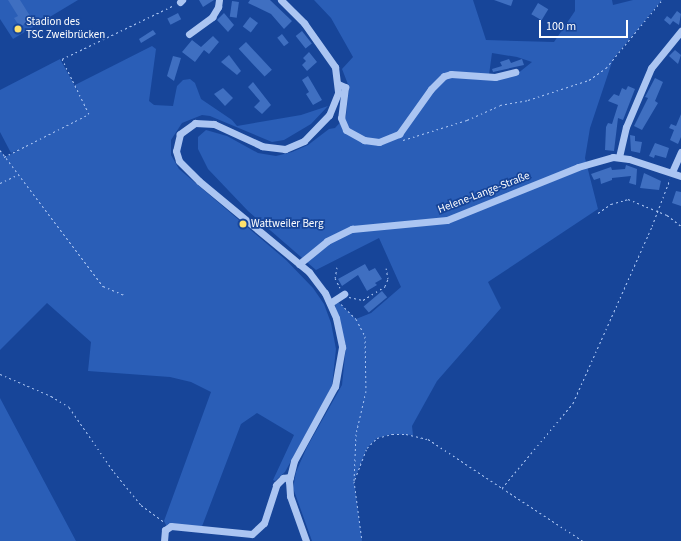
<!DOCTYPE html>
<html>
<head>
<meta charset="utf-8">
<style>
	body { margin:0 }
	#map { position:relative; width:681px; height:541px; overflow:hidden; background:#174599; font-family:"Source Sans 3",sans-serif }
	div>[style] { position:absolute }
	.green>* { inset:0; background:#2a5eb7 }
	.building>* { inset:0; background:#3f6fc1; transform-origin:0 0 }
	.path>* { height:1px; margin-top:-0.5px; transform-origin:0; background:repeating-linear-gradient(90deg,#abc5f2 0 2px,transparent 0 5px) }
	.minor>* { height:7px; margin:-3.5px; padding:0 3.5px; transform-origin:3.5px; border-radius:3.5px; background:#abc5f2 }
	.dots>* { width:11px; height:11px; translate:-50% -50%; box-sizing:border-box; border:2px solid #174599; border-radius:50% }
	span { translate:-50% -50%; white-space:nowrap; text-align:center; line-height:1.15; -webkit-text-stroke:3.5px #174599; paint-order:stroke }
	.poi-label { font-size:11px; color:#fff }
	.left { translate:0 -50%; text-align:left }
	.street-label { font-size:11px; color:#fff }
	.scale { position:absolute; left:539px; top:20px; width:89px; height:18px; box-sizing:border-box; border:2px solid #fff; border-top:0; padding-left:5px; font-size:12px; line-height:14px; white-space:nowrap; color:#fff; -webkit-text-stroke:3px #174599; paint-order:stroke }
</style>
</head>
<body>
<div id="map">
	<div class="green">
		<i style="clip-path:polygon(0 0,78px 0,13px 39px,0 19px)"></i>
		<i style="clip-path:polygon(evenodd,314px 0,473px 0,486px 40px,554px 42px,575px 11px,575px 0,612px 0,613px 5px,633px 0,662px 0,613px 59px,590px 128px,585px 158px,598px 209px,488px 282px,501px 308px,437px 381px,412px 426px,413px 435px,392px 434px,377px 438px,367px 448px,354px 481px,362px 541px,312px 541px,293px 488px,296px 472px,307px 447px,342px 385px,346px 346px,334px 301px,336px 300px,356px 319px,371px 313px,401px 287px,379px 238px,316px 270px,248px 211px,208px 169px,198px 149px,198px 137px,206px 130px,227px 136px,258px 153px,276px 156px,292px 152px,308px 145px,329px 129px,335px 128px,346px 116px,349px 87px,342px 69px,353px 57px,331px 18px,314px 0,492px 53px,517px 57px,532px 62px,517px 74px,489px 75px,492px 53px)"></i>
		<i style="clip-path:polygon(152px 46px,156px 49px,149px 101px,154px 105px,173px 106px,177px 86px,183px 80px,190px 79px,195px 83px,201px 99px,232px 120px,237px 126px,301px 115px,328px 106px,311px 124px,284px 140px,272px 142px,210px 116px,202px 115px,182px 123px,171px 140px,171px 155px,179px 169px,286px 260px,313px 288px,324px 304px,331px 323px,336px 349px,332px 386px,285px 472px,275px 481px,273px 480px,294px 435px,257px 413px,241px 424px,201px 529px,167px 527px,164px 521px,211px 392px,191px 382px,170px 377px,88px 371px,91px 342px,47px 303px,0 350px,0 150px,5px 157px,24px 147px,11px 153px,0 132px,0 90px,60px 59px,81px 97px,75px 85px)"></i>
		<i style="clip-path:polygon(0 398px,44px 481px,76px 541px,0 541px)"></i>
	</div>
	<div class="building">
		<i style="clip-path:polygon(8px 0,20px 0,32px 19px,20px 27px,14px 18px,18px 16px)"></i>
		<i style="clip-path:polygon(199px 0,214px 0,203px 7px)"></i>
		<i style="clip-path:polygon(250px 0,270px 0,292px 21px,284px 29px,271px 14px,248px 3px)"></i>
		<i style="clip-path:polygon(494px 0,513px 0,511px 6px)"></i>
		<i style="left:232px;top:1px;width:7px;height:16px;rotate:8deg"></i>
		<i style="left:538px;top:3px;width:12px;height:13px;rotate:31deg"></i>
		<i style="clip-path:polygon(677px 11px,681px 14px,679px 25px,673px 21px,670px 25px,664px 20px,667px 16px,671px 19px)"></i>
		<i style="left:178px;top:13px;width:7px;height:12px;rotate:63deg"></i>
		<i style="clip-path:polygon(224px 13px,234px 25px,228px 32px,217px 20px)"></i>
		<i style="left:250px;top:17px;width:10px;height:12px;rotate:37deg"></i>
		<i style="clip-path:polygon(153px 30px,156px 34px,141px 43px,139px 39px)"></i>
		<i style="left:302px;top:31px;width:16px;height:8px;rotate:52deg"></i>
		<i style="left:282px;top:34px;width:11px;height:6px;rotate:52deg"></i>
		<i style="clip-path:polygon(213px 36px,219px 42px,209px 54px,204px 50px,195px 62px,182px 52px,192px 40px,201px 47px)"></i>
		<i style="left:246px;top:42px;width:38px;height:10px;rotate:47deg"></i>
		<i style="clip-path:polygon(675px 50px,681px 55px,678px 64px,669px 56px)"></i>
		<i style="clip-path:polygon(309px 52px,317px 62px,307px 71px,302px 65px,306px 61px,303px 58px)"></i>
		<i style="clip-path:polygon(229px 55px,241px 71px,237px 75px,221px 62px)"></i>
		<i style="clip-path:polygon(173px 56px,181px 58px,174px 81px,167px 76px)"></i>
		<i style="clip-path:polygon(509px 59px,511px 63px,522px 59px,524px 65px,493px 72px,492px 69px,502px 66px,500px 62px)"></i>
		<i style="clip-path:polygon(308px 76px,322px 100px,313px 105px,306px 94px,309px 92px,302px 80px)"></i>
		<i style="clip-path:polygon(655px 78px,663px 82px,655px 101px,658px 103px,642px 130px,634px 126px,648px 98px,645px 97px)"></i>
		<i style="clip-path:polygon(253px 82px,271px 105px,262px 114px,254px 107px,260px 101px,248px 87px)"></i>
		<i style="clip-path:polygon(628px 86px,635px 89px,623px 120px,618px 118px,614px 151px,605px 150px,606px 127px,608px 123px,612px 124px,618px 105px,608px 101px,614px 94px,619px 96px,622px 88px,626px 90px)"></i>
		<i style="clip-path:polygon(223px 88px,233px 98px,225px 106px,214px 94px)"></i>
		<i style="clip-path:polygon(681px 114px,681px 137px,678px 144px,670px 140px,674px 130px,669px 128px,671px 124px,676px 126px)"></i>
		<i style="clip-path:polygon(630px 135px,635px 136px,635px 141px,642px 142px,640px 153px,631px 151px)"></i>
		<i style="clip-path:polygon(655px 143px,669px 148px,666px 158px,655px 155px,654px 158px,649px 156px)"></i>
		<i style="clip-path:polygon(626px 165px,637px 169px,636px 185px,629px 183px,631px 176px,612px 178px,612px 180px,601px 184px,600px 178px,594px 180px,591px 174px,611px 167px,612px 170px,625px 169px)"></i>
		<i style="clip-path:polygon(644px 173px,661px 181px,659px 190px,640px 188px)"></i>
		<i style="clip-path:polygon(676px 191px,681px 192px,681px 206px,672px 203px)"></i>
		<i style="clip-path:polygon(365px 264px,369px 271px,375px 268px,382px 279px,375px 283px,377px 285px,367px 291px,358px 275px,342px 286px,338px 279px)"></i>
		<i style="left:382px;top:291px;width:8px;height:24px;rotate:50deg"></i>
	</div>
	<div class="path">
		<i style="left:403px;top:140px;width:67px;rotate:-17.4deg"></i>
		<i style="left:467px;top:120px;width:36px;rotate:-24deg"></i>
		<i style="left:500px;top:105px;width:28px;rotate:-10deg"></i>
		<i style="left:528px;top:100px;width:64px;rotate:-18.2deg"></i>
		<i style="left:589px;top:80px;width:21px;rotate:-35deg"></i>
		<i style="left:606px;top:68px;width:88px;rotate:-50.5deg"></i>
		<i style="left:0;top:150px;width:171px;rotate:52.9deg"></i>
		<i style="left:103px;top:286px;width:23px;rotate:23deg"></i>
		<i style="left:4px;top:157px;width:95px;rotate:-26.8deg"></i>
		<i style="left:89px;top:114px;width:61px;rotate:-116.1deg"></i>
		<i style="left:62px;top:59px;width:124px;rotate:-25.7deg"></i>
		<i style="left:0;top:183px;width:19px;rotate:-25deg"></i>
		<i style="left:598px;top:213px;width:16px;rotate:-35deg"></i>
		<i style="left:611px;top:204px;width:18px;rotate:-16deg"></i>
		<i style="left:628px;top:199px;width:42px;rotate:22.3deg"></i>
		<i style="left:667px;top:215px;width:18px;rotate:38deg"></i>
		<i style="left:337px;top:267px;width:11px;rotate:100deg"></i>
		<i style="left:335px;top:278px;width:11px;rotate:63deg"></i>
		<i style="left:349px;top:297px;width:14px;rotate:12deg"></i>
		<i style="left:363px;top:300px;width:26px;rotate:-32deg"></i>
		<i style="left:385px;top:286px;width:8px;rotate:-67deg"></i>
		<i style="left:388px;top:279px;width:11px;rotate:-100deg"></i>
		<i style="left:341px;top:304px;width:21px;rotate:45deg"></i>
		<i style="left:356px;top:319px;width:19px;rotate:62deg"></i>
		<i style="left:365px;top:336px;width:55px;rotate:89deg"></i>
		<i style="left:366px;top:391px;width:44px;rotate:103.1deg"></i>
		<i style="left:356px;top:434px;width:47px;rotate:92.4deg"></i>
		<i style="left:354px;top:481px;width:61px;rotate:82.4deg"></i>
		<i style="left:0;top:374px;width:56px;rotate:23.3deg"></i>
		<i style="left:51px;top:396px;width:21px;rotate:31deg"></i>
		<i style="left:69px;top:407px;width:79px;rotate:55.3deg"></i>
		<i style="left:114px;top:472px;width:43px;rotate:50.7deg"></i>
		<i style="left:141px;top:505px;width:29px;rotate:36deg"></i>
		<i style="left:355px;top:479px;width:33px;rotate:-69deg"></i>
		<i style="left:367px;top:448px;width:14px;rotate:-45deg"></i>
		<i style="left:377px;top:438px;width:16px;rotate:-15deg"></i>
		<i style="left:392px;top:434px;width:14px"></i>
		<i style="left:406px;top:434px;width:23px;rotate:13deg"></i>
		<i style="left:428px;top:439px;width:89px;rotate:33.5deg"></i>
		<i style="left:583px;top:541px;width:97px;rotate:-146.8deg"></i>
		<i style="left:502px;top:488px;width:111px;rotate:-50.1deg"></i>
		<i style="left:573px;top:403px;width:194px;rotate:-65.9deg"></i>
		<i style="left:652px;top:226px;width:50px;rotate:-69deg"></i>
	</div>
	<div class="minor">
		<i style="left:281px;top:0;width:33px;rotate:45deg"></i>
		<i style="left:304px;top:23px;width:54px;rotate:54.8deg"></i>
		<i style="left:335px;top:67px;width:26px;rotate:83deg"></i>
		<i style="left:338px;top:93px;width:24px;rotate:112deg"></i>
		<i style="left:329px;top:115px;width:36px;rotate:134deg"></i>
		<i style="left:304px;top:141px;width:21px;rotate:157deg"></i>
		<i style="left:285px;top:149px;width:23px;rotate:-173deg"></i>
		<i style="left:262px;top:146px;width:53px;rotate:-155.4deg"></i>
		<i style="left:214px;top:124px;width:19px;rotate:-177deg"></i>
		<i style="left:195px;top:123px;width:19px;rotate:144deg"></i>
		<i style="left:180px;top:134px;width:17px;rotate:103deg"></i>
		<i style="left:176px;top:151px;width:10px;rotate:73deg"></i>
		<i style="left:179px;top:161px;width:28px;rotate:45deg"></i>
		<i style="left:199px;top:181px;width:143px;rotate:39.6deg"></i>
		<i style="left:309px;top:272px;width:26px;rotate:53deg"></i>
		<i style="left:325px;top:293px;width:27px;rotate:66deg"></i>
		<i style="left:336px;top:318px;width:30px;rotate:78deg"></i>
		<i style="left:342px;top:347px;width:40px;rotate:100deg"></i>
		<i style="left:335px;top:386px;width:85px;rotate:118.7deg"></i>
		<i style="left:294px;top:461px;width:21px;rotate:104deg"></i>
		<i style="left:289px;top:481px;width:15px;rotate:86deg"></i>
		<i style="left:290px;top:496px;width:48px;rotate:70.4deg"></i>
		<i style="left:180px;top:2px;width:3px;rotate:-45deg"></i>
		<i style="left:189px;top:34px;width:29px;rotate:-36deg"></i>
		<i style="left:212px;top:17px;width:12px;rotate:-59deg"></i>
		<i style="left:218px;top:7px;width:7px;rotate:-82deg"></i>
		<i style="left:338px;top:84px;width:8px;rotate:23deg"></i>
		<i style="left:345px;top:87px;width:31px;rotate:97deg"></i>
		<i style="left:341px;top:118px;width:13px;rotate:67deg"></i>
		<i style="left:346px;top:130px;width:21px;rotate:29deg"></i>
		<i style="left:364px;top:140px;width:15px;rotate:8deg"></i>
		<i style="left:379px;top:142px;width:22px;rotate:-22deg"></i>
		<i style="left:399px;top:134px;width:55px;rotate:-54.6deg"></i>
		<i style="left:431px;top:89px;width:18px;rotate:-45deg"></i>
		<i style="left:444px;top:76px;width:7px;rotate:-16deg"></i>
		<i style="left:451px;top:74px;width:44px;rotate:3.9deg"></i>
		<i style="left:495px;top:77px;width:21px;rotate:-14deg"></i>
		<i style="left:619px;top:157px;width:31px;rotate:-77deg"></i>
		<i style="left:626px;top:127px;width:64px;rotate:-67deg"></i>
		<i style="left:651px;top:68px;width:48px;rotate:-51deg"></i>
		<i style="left:672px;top:172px;width:22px;rotate:-66deg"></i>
		<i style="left:299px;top:264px;width:36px;rotate:-39deg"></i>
		<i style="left:327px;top:241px;width:28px;rotate:-26deg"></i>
		<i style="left:352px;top:229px;width:95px;rotate:-5.4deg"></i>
		<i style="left:447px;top:220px;width:141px;rotate:-22deg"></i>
		<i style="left:578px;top:167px;width:36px;rotate:-16deg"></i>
		<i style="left:613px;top:157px;width:16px;rotate:7deg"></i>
		<i style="left:629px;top:159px;width:55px;rotate:18.1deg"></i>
		<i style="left:330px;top:303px;width:17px;rotate:-33deg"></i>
		<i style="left:164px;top:541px;width:11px;rotate:-85deg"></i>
		<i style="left:165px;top:530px;width:7px;rotate:-34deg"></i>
		<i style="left:171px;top:526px;width:81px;rotate:5.6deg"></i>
		<i style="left:252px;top:534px;width:16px;rotate:-43deg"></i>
		<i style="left:264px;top:523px;width:40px;rotate:-72deg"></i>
		<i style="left:276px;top:485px;width:10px;rotate:-45deg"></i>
		<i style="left:283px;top:478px;width:7px;rotate:-8deg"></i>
	</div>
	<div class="dots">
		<i style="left:18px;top:29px;background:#ffe16c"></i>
		<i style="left:243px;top:224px;background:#ffe16c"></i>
	</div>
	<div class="poi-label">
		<span class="left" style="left:26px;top:29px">Stadion des<br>TSC Zweibrücken</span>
		<span class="left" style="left:251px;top:224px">Wattweiler Berg</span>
	</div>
	<div class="street-label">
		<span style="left:484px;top:193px;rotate:-21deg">Helene-Lange-Straße</span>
	</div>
	<div class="scale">100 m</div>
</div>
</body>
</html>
